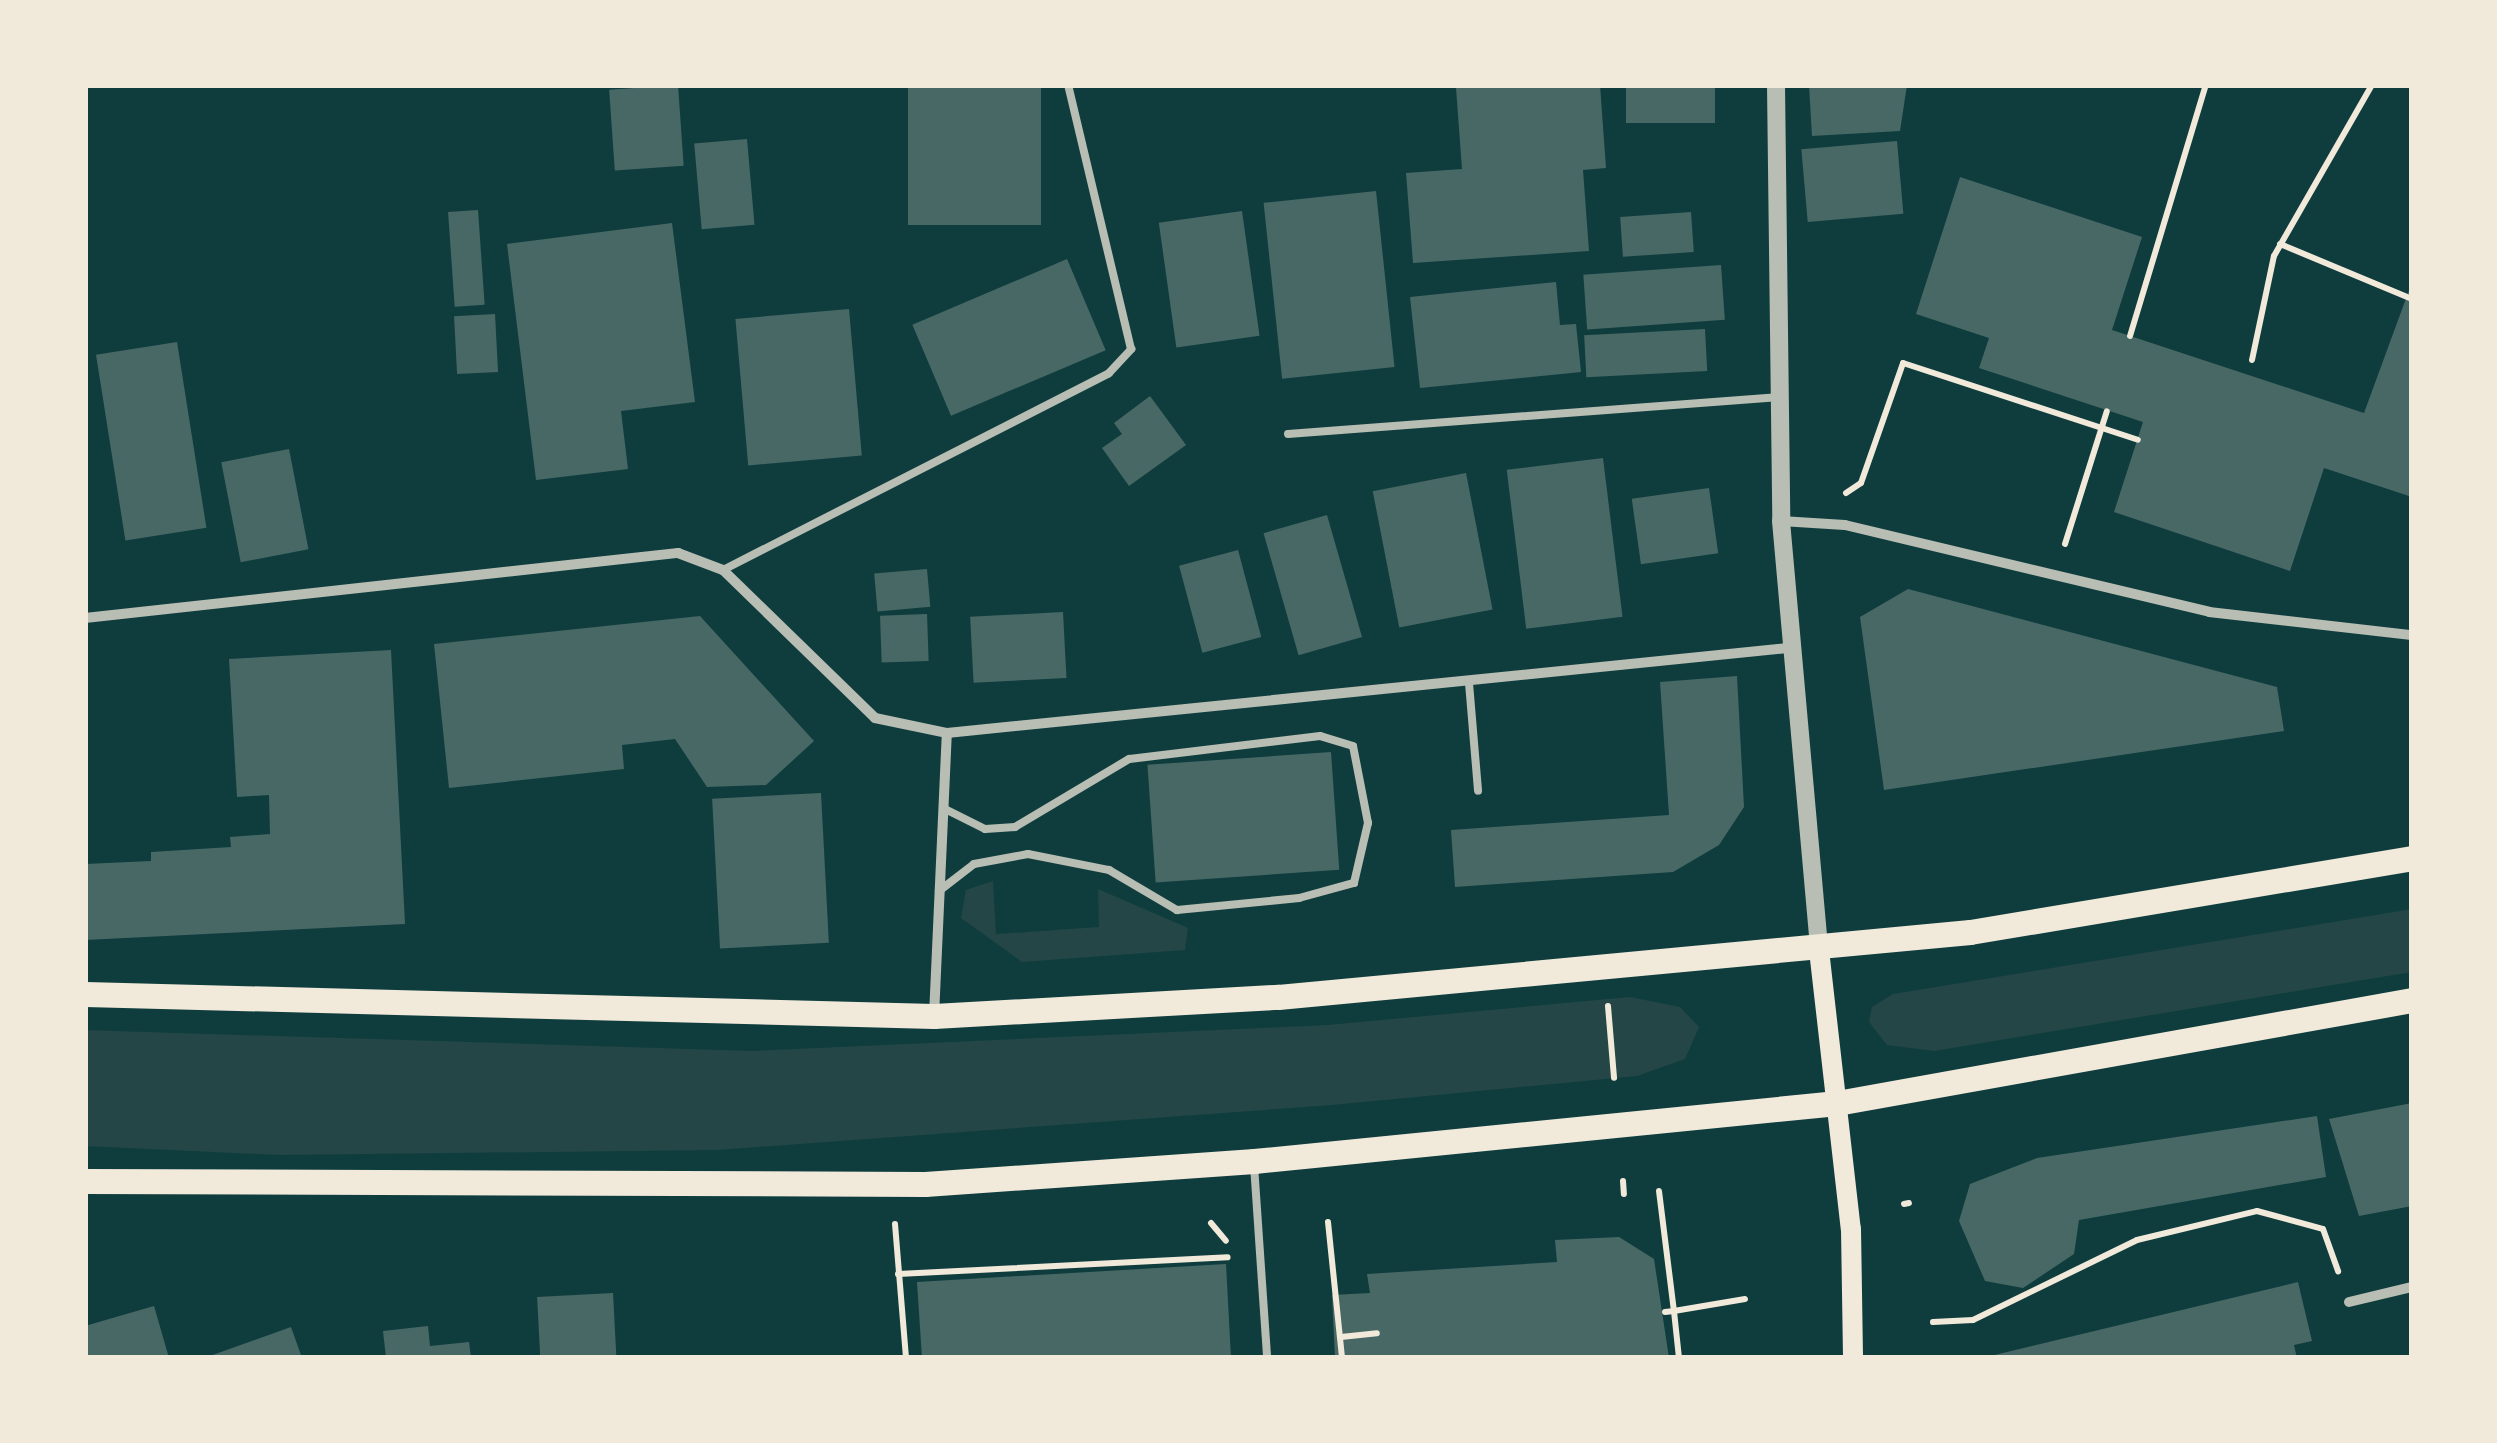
<!DOCTYPE html>
<html>
<head>
<meta charset="utf-8">
<style>
	body { margin:0 }
	#map { position:relative; width:2497px; height:1443px; overflow:hidden; background:#0f3d3e; font-family:"Nunito Sans",sans-serif }
	div>[style] { position:absolute }
	.green>* { inset:0; background:#244646 }
	.building>* { inset:0; background:#486865; transform-origin:0 0 }
	.path>* { height:6px; margin:-3px; padding:0 3px; transform-origin:3px; border-radius:3px; background:#f1e9da }
	.service>* { height:8px; margin:-4px; padding:0 4px; transform-origin:4px; border-radius:4px; background:#b8beb3 }
	.minor>* { height:10px; margin:-5px; padding:0 5px; transform-origin:5px; border-radius:5px; background:#b8beb3 }
	.tertiary>* { height:18px; margin:-9px; padding:0 9px; transform-origin:9px; border-radius:9px; background:#b8beb3 }
	.secondary>* { height:20px; margin:-10px; padding:0 10px; transform-origin:10px; border-radius:10px; background:#f1e9da }
	.primary>* { height:25px; margin:-12.5px; padding:0 12.5px; transform-origin:12.5px; border-radius:12.5px; background:#f1e9da }
	span { translate:-50% -50%; white-space:nowrap; text-align:center; line-height:1.15; -webkit-text-stroke:10px #f1e9da; paint-order:stroke }
	.frame { position:absolute; inset:0; border:88px solid #f1e9da; pointer-events:none }
</style>
</head>
<body>
<div id="map">
	<div class="green">
		<i style="clip-path:polygon(993px 881px,996px 934px,1099px 927px,1098px 889px,1188px 928px,1185px 950px,1022px 962px,961px 918px,966px 890px)"></i>
		<i style="clip-path:polygon(2412px 909px,2412px 972px,1934px 1051px,1887px 1045px,1869px 1022px,1872px 1007px,1893px 994px)"></i>
		<i style="clip-path:polygon(1630px 997px,1680px 1007px,1699px 1027px,1685px 1059px,1637px 1076px,1332px 1105px,717px 1150px,279px 1155px,85px 1146px,85px 1030px,753px 1051px,1328px 1025px)"></i>
	</div>
	<div class="building">
		<i style="left:678px;top:85px;width:81px;height:69px;rotate:86deg"></i>
		<i style="left:908px;top:85px;width:133px;height:140px"></i>
		<i style="clip-path:polygon(1600px 85px,1606px 168px,1583px 170px,1589px 251px,1413px 263px,1406px 173px,1462px 169px,1456px 88px)"></i>
		<i style="left:1626px;top:85px;width:89px;height:38px"></i>
		<i style="clip-path:polygon(1809px 85px,1907px 85px,1900px 131px,1812px 136px)"></i>
		<i style="left:747px;top:139px;width:86px;height:53px;rotate:85deg"></i>
		<i style="left:1897px;top:141px;width:73px;height:96px;rotate:85deg"></i>
		<i style="clip-path:polygon(1960px 177px,2142px 237px,2112px 330px,2364px 413px,2412px 282px,2412px 497px,2324px 468px,2290px 571px,2114px 512px,2143px 422px,1979px 368px,1989px 338px,1916px 314px)"></i>
		<i style="left:1376px;top:191px;width:177px;height:113px;rotate:84deg"></i>
		<i style="left:478px;top:210px;width:95px;height:30px;rotate:86deg"></i>
		<i style="left:1242px;top:211px;width:126px;height:84px;rotate:82deg"></i>
		<i style="left:1691px;top:212px;width:40px;height:71px;rotate:86deg"></i>
		<i style="clip-path:polygon(672px 223px,695px 402px,621px 411px,628px 469px,536px 480px,507px 244px)"></i>
		<i style="left:1067px;top:259px;width:99px;height:168px;rotate:67deg"></i>
		<i style="left:1721px;top:265px;width:55px;height:138px;rotate:86deg"></i>
		<i style="clip-path:polygon(1556px 282px,1560px 325px,1576px 324px,1581px 372px,1420px 388px,1410px 297px)"></i>
		<i style="left:849px;top:309px;width:147px;height:114px;rotate:85deg"></i>
		<i style="left:495px;top:314px;width:58px;height:41px;rotate:87deg"></i>
		<i style="left:1705px;top:329px;width:42px;height:121px;rotate:87deg"></i>
		<i style="left:177px;top:342px;width:188px;height:82px;rotate:81deg"></i>
		<i style="clip-path:polygon(1150px 396px,1186px 445px,1129px 486px,1102px 448px,1122px 434px,1114px 423px)"></i>
		<i style="left:289px;top:449px;width:102px;height:69px;rotate:79deg"></i>
		<i style="left:1603px;top:458px;width:160px;height:97px;rotate:83deg"></i>
		<i style="left:1466px;top:473px;width:139px;height:95px;rotate:79deg"></i>
		<i style="left:1709px;top:488px;width:66px;height:78px;rotate:82deg"></i>
		<i style="left:1327px;top:515px;width:127px;height:66px;rotate:74deg"></i>
		<i style="left:1238px;top:550px;width:90px;height:61px;rotate:75deg"></i>
		<i style="left:927px;top:569px;width:38px;height:53px;rotate:85deg"></i>
		<i style="clip-path:polygon(1908px 589px,2277px 687px,2284px 731px,1884px 790px,1860px 617px)"></i>
		<i style="left:1063px;top:612px;width:66px;height:93px;rotate:87deg"></i>
		<i style="left:927px;top:614px;width:47px;height:47px;rotate:88deg"></i>
		<i style="clip-path:polygon(700px 616px,814px 741px,766px 785px,707px 787px,675px 739px,622px 745px,624px 769px,449px 788px,434px 644px)"></i>
		<i style="clip-path:polygon(391px 650px,405px 924px,85px 940px,85px 864px,151px 861px,151px 852px,231px 847px,230px 837px,270px 834px,269px 795px,237px 797px,229px 659px)"></i>
		<i style="clip-path:polygon(1737px 676px,1744px 807px,1719px 845px,1673px 872px,1455px 887px,1451px 830px,1669px 815px,1660px 682px)"></i>
		<i style="left:1331px;top:752px;width:118px;height:184px;rotate:86deg"></i>
		<i style="left:821px;top:793px;width:150px;height:109px;rotate:87deg"></i>
		<i style="clip-path:polygon(2412px 1103px,2412px 1206px,2359px 1216px,2329px 1119px)"></i>
		<i style="clip-path:polygon(2317px 1116px,2326px 1177px,2079px 1220px,2074px 1254px,2023px 1288px,1985px 1281px,1959px 1221px,1970px 1184px,2037px 1158px)"></i>
		<i style="clip-path:polygon(1619px 1237px,1654px 1259px,1669px 1358px,1335px 1358px,1332px 1295px,1370px 1293px,1367px 1274px,1557px 1262px,1555px 1240px)"></i>
		<i style="clip-path:polygon(1226px 1264px,1231px 1358px,922px 1358px,917px 1282px)"></i>
		<i style="clip-path:polygon(2298px 1282px,2312px 1341px,2294px 1345px,2297px 1358px,1982px 1358px)"></i>
		<i style="left:613px;top:1293px;width:65px;height:76px;rotate:87deg"></i>
		<i style="clip-path:polygon(154px 1306px,169px 1358px,85px 1358px,85px 1326px)"></i>
		<i style="clip-path:polygon(428px 1326px,430px 1346px,469px 1342px,471px 1358px,386px 1358px,383px 1331px)"></i>
		<i style="clip-path:polygon(291px 1327px,302px 1358px,208px 1358px,207px 1357px)"></i>
	</div>
	<div class="path">
		<i style="left:2280px;top:244px;width:143px;rotate:22.6deg"></i>
		<i style="left:2130px;top:336px;width:262px;rotate:-73.2deg"></i>
		<i style="left:2252px;top:360px;width:106px;rotate:-78.1deg"></i>
		<i style="left:2274px;top:256px;width:197px;rotate:-60.2deg"></i>
		<i style="left:1846px;top:493px;width:18px;rotate:-34deg"></i>
		<i style="left:1861px;top:483px;width:127px;rotate:-70.7deg"></i>
		<i style="left:1903px;top:363px;width:247px;rotate:18.1deg"></i>
		<i style="left:2065px;top:544px;width:139px;rotate:-72.5deg"></i>
		<i style="left:1608px;top:1006px;width:72px;rotate:85.2deg"></i>
		<i style="left:1623px;top:1181px;width:13px;rotate:86deg"></i>
		<i style="left:1659px;top:1191px;width:121px;rotate:82.9deg"></i>
		<i style="left:1674px;top:1311px;width:9px;rotate:174deg"></i>
		<i style="left:1904px;top:1204px;width:5px;rotate:-11deg"></i>
		<i style="left:1328px;top:1222px;width:137px;rotate:84.1deg"></i>
		<i style="left:1211px;top:1223px;width:23px;rotate:50deg"></i>
		<i style="left:895px;top:1224px;width:134px;rotate:85.3deg"></i>
		<i style="left:898px;top:1274px;width:330px;rotate:-2.9deg"></i>
		<i style="left:1933px;top:1322px;width:40px;rotate:-2.9deg"></i>
		<i style="left:1973px;top:1320px;width:182px;rotate:-26deg"></i>
		<i style="left:2137px;top:1240px;width:123px;rotate:-13.6deg"></i>
		<i style="left:2257px;top:1211px;width:68px;rotate:15.3deg"></i>
		<i style="left:2323px;top:1229px;width:45px;rotate:70.3deg"></i>
		<i style="left:1341px;top:1337px;width:36px;rotate:-6deg"></i>
		<i style="left:1679px;top:1358px;width:47px;rotate:-96.1deg"></i>
		<i style="left:1674px;top:1311px;width:72px;rotate:-9.6deg"></i>
	</div>
	<div class="service">
		<i style="left:1288px;top:434px;width:490px;rotate:-4.3deg"></i>
		<i style="left:723px;top:570px;width:433px;rotate:-27deg"></i>
		<i style="left:1109px;top:373px;width:33px;rotate:-47deg"></i>
		<i style="left:1131px;top:349px;width:271px;rotate:-103.4deg"></i>
		<i style="left:1469px;top:683px;width:108px;rotate:85.2deg"></i>
		<i style="left:939px;top:891px;width:44px;rotate:-37.6deg"></i>
		<i style="left:974px;top:864px;width:55px;rotate:-10.5deg"></i>
		<i style="left:1028px;top:854px;width:83px;rotate:11.2deg"></i>
		<i style="left:1109px;top:870px;width:79px;rotate:30.5deg"></i>
		<i style="left:1177px;top:910px;width:123px;rotate:-5.6deg"></i>
		<i style="left:1299px;top:898px;width:57px;rotate:-15.3deg"></i>
		<i style="left:1354px;top:883px;width:62px;rotate:-76.9deg"></i>
		<i style="left:1368px;top:823px;width:78px;rotate:-101deg"></i>
		<i style="left:1353px;top:746px;width:34px;rotate:-163deg"></i>
		<i style="left:1320px;top:736px;width:192px;rotate:173.1deg"></i>
		<i style="left:1129px;top:759px;width:133px;rotate:149.2deg"></i>
		<i style="left:1015px;top:827px;width:30px;rotate:176deg"></i>
		<i style="left:985px;top:829px;width:47px;rotate:-153.4deg"></i>
		<i style="left:1254px;top:1165px;width:193px;rotate:86.1deg"></i>
	</div>
	<div class="minor">
		<i style="left:1781px;top:521px;width:64px;rotate:3.6deg"></i>
		<i style="left:1845px;top:525px;width:374px;rotate:13.4deg"></i>
		<i style="left:2209px;top:612px;width:204px;rotate:6.5deg"></i>
		<i style="left:85px;top:618px;width:597px;rotate:-6.26deg"></i>
		<i style="left:678px;top:553px;width:48px;rotate:20.7deg"></i>
		<i style="left:723px;top:570px;width:212px;rotate:44.2deg"></i>
		<i style="left:875px;top:718px;width:74px;rotate:11.8deg"></i>
		<i style="left:947px;top:733px;width:845px;rotate:-5.77deg"></i>
		<i style="left:934px;top:1016px;width:283px;rotate:-87.4deg"></i>
		<i style="left:2349px;top:1302px;width:65px;rotate:-13.4deg"></i>
	</div>
	<div class="tertiary">
		<i style="left:1776px;top:85px;width:436px;rotate:89.3deg"></i>
		<i style="left:1781px;top:521px;width:431px;rotate:84.9deg"></i>
	</div>
	<div class="secondary">
		<i style="left:1819px;top:950px;width:281px;rotate:83.5deg"></i>
		<i style="left:1851px;top:1229px;width:129px;rotate:89.1deg"></i>
	</div>
	<div class="primary">
		<i style="left:85px;top:994px;width:849px;rotate:1.48deg"></i>
		<i style="left:934px;top:1016px;width:345px;rotate:-3.2deg"></i>
		<i style="left:1278px;top:997px;width:695px;rotate:-5.37deg"></i>
		<i style="left:1970px;top:932px;width:448px;rotate:-9.5deg"></i>
		<i style="left:85px;top:1181px;width:840px;rotate:0.2deg"></i>
		<i style="left:925px;top:1184px;width:330px;rotate:-4deg"></i>
		<i style="left:1254px;top:1161px;width:586px;rotate:-5.68deg"></i>
		<i style="left:1837px;top:1103px;width:584px;rotate:-10.16deg"></i>
	</div>
	<div class="frame"></div>
</div>
</body>
</html>
